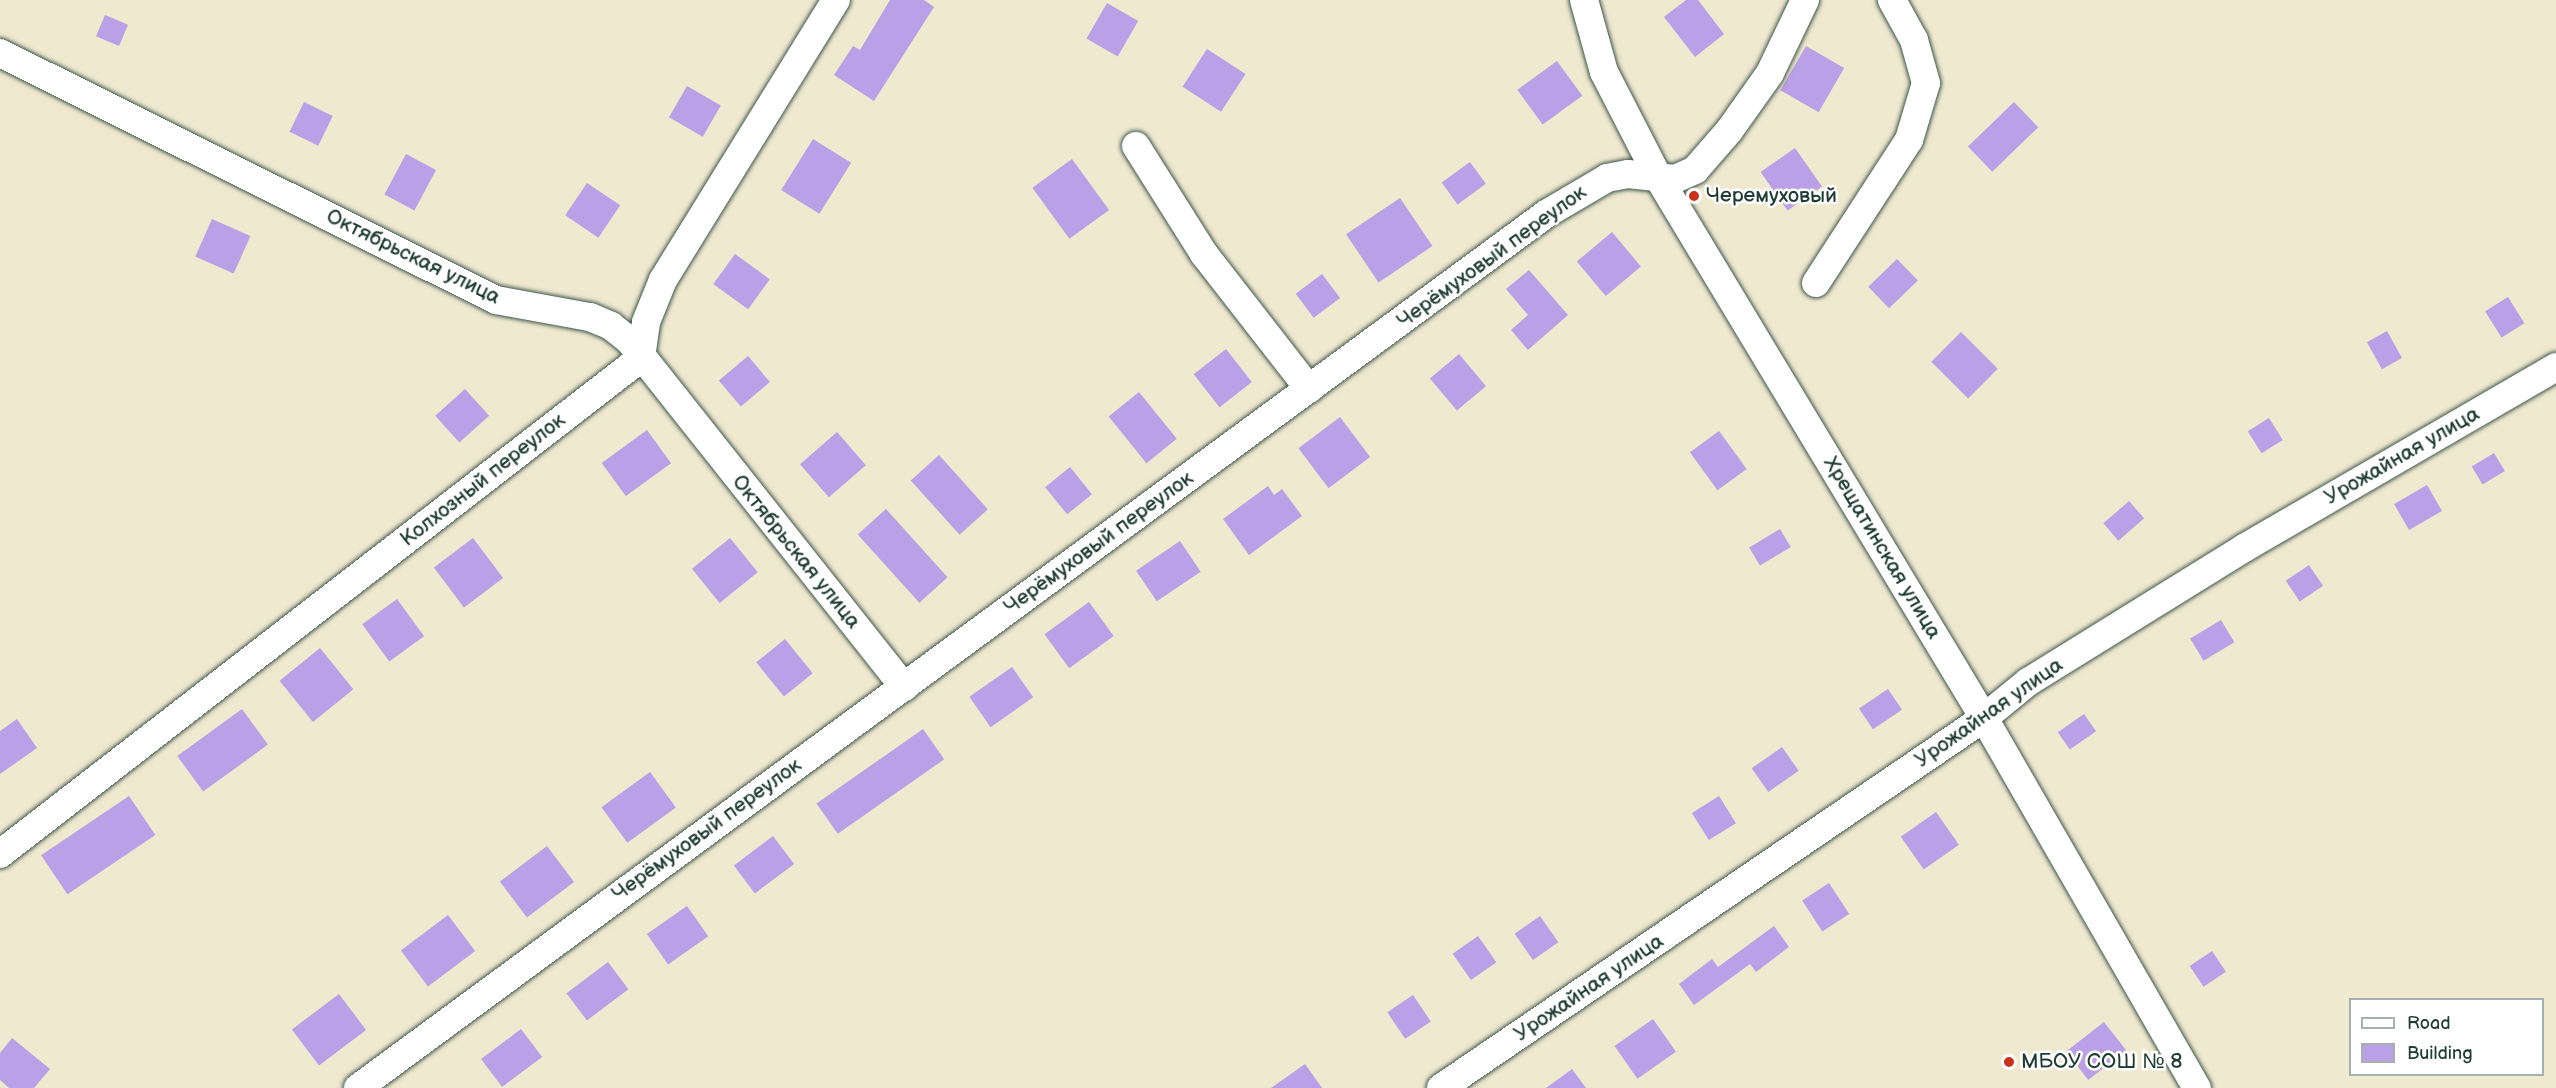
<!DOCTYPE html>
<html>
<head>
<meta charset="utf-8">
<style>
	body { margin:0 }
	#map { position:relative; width:2556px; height:1088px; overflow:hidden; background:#efe9cf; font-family:"Balsamiq Sans",sans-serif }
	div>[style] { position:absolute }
	.building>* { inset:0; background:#baa0e6; transform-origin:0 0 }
	.roads { filter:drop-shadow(0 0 2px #3e574b) drop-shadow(0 0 2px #3e574b) }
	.minor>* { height:28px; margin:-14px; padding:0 14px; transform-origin:14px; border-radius:14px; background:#fff }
	.dots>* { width:16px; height:16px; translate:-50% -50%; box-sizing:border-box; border:3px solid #fff; border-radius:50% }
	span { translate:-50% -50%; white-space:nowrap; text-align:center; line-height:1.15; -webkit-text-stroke:5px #fff; paint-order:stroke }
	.poi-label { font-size:21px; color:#1f3d34 }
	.left { translate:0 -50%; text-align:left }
	.street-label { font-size:21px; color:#1f3d34 }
	.legend { position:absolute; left:2349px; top:998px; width:195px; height:78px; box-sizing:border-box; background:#fff; border:2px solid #a5b1ae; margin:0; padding:8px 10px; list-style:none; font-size:18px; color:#1f3d34 }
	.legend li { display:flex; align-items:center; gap:12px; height:30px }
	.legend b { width:30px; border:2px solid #a5b1ae }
</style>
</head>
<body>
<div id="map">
	<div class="building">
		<i style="clip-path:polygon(890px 0,924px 0,934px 7px,874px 101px,834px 75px,853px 46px,860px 50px)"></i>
		<i style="clip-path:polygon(1686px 0,1698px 0,1724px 34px,1695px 57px,1664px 17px)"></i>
		<i style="left:1107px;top:3px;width:36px;height:41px;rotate:30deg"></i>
		<i style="left:105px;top:15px;width:25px;height:23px;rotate:23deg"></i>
		<i style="left:1806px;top:46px;width:44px;height:51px;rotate:30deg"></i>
		<i style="left:1207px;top:49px;width:46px;height:45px;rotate:33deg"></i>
		<i style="left:1557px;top:61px;width:43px;height:49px;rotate:54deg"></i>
		<i style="left:687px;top:86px;width:39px;height:36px;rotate:30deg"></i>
		<i style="left:304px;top:102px;width:32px;height:33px;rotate:26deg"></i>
		<i style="left:2014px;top:102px;width:35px;height:64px;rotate:46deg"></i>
		<i style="left:813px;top:139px;width:45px;height:60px;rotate:32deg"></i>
		<i style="left:1795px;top:148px;width:47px;height:42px;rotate:55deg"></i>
		<i style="left:406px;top:154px;width:34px;height:46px;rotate:28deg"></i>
		<i style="left:1072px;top:159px;width:63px;height:49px;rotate:54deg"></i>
		<i style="left:1470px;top:162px;width:27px;height:35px;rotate:54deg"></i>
		<i style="left:587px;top:183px;width:40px;height:39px;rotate:34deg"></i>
		<i style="left:1400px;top:198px;width:58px;height:65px;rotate:56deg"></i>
		<i style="left:212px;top:219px;width:42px;height:41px;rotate:24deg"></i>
		<i style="left:1612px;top:232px;width:45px;height:46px;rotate:50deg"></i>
		<i style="left:735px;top:254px;width:43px;height:37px;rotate:36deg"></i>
		<i style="left:1897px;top:259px;width:30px;height:40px;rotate:46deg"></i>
		<i style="clip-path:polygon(1529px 270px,1568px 315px,1528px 350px,1511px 330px,1528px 315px,1506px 289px)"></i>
		<i style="left:1322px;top:274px;width:30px;height:33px;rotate:53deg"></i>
		<i style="left:2508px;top:297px;width:31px;height:27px;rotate:58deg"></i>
		<i style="left:2387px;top:331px;width:31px;height:23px;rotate:61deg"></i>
		<i style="left:1961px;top:332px;width:52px;height:42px;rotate:45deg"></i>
		<i style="left:1226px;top:349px;width:42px;height:41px;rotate:52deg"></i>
		<i style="left:1459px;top:354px;width:42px;height:38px;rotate:50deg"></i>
		<i style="left:748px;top:356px;width:34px;height:38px;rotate:50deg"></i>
		<i style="left:465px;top:389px;width:36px;height:40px;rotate:48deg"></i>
		<i style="left:1139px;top:392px;width:60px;height:39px;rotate:51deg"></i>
		<i style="left:1340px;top:417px;width:50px;height:52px;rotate:53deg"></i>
		<i style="left:2269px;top:418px;width:26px;height:25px;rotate:58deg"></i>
		<i style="left:647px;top:430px;width:41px;height:56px;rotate:54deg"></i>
		<i style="left:1719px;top:431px;width:47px;height:36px;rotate:54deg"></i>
		<i style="left:837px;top:432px;width:44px;height:49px;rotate:49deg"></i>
		<i style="left:2494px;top:453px;width:21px;height:26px;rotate:59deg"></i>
		<i style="left:939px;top:455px;width:73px;height:38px;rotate:48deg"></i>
		<i style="left:1070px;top:467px;width:35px;height:32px;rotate:51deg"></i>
		<i style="left:2427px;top:485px;width:30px;height:38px;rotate:60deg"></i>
		<i style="clip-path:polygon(1268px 486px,1274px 495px,1282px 489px,1302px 516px,1249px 555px,1223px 519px)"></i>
		<i style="left:2129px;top:501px;width:23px;height:34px;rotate:49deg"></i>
		<i style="left:886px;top:509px;width:92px;height:38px;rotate:48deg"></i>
		<i style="left:1780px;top:529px;width:21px;height:36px;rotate:59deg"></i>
		<i style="left:473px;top:538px;width:50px;height:49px;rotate:53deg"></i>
		<i style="left:730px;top:538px;width:44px;height:49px;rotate:51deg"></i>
		<i style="left:1180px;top:541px;width:37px;height:53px;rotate:56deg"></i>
		<i style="left:2309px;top:565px;width:25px;height:28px;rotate:56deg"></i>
		<i style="left:397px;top:599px;width:46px;height:43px;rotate:54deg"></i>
		<i style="left:1089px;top:602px;width:42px;height:55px;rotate:54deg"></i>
		<i style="left:2221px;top:620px;width:26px;height:36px;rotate:59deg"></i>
		<i style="left:785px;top:639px;width:44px;height:37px;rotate:51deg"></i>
		<i style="left:320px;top:648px;width:53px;height:52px;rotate:51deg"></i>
		<i style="left:1012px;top:667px;width:37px;height:52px;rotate:55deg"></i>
		<i style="left:1888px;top:689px;width:25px;height:35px;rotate:56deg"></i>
		<i style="left:242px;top:709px;width:44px;height:80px;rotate:54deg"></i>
		<i style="left:2084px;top:714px;width:21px;height:32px;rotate:55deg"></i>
		<i style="clip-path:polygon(17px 719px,37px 748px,0 774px,0 731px)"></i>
		<i style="left:923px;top:729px;width:37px;height:130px;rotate:55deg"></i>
		<i style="left:1782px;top:747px;width:29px;height:37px;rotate:55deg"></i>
		<i style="left:650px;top:772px;width:44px;height:60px;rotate:54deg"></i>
		<i style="left:129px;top:796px;width:47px;height:106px;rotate:56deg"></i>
		<i style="left:1719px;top:796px;width:32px;height:32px;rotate:58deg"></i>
		<i style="left:1936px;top:812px;width:40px;height:43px;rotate:55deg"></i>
		<i style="left:773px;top:836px;width:35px;height:49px;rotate:53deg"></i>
		<i style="left:547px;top:846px;width:45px;height:59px;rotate:53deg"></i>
		<i style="left:1829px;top:883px;width:37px;height:32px;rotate:57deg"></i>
		<i style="left:687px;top:906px;width:37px;height:49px;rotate:55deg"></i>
		<i style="left:448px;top:915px;width:45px;height:59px;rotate:53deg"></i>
		<i style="left:1540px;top:916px;width:32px;height:31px;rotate:55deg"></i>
		<i style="clip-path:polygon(1774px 926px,1789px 947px,1756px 972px,1750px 964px,1694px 1005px,1679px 984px,1712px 959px,1718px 967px)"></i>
		<i style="left:1478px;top:936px;width:32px;height:31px;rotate:55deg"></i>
		<i style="left:2212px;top:951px;width:25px;height:27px;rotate:56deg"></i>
		<i style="left:608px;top:962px;width:34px;height:52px;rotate:53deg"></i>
		<i style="left:339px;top:994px;width:45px;height:59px;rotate:53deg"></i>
		<i style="left:1413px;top:995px;width:32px;height:31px;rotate:56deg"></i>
		<i style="left:1653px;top:1019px;width:40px;height:47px;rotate:55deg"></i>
		<i style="left:2104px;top:1022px;width:36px;height:48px;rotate:52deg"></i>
		<i style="left:521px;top:1029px;width:35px;height:50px;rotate:53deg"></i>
		<i style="clip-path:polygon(12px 1038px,50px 1069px,34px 1088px,9px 1088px,0 1080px,0 1053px)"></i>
		<i style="clip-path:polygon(1305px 1064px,1322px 1088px,1271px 1088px)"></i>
		<i style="clip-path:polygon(1572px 1069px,1586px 1088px,1546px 1088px)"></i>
	</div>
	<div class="roads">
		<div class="minor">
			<i style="left:1584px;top:0;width:75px;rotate:74.5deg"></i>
			<i style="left:1604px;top:72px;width:118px;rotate:62.8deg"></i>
			<i style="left:1658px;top:177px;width:632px;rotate:58.93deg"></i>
			<i style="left:1984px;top:718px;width:427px;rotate:60.1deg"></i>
			<i style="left:0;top:53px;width:554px;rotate:26.47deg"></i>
			<i style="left:496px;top:300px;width:96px;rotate:10.3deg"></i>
			<i style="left:590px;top:317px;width:23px;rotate:23deg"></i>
			<i style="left:611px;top:326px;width:23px;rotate:38deg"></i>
			<i style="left:629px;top:340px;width:443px;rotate:51.6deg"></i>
			<i style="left:1136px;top:146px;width:128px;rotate:57.8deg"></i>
			<i style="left:1204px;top:254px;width:171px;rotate:52.1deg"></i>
			<i style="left:1816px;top:283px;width:171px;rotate:-57deg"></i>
			<i style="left:1909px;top:140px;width:59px;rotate:-73.4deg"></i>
			<i style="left:1926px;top:83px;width:45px;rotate:-105.6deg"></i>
			<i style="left:1914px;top:40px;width:46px;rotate:-118.8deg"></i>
			<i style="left:0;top:854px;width:810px;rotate:-37.73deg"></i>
			<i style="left:641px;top:358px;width:36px;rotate:-82deg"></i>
			<i style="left:646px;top:322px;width:45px;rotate:-68deg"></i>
			<i style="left:663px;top:280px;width:329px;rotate:-58.3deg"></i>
			<i style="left:358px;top:1088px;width:1475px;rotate:-36.34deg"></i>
			<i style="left:1546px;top:214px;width:71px;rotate:-30.5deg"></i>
			<i style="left:1607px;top:178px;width:21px;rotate:-11deg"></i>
			<i style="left:1628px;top:174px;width:47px;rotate:6.1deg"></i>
			<i style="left:1675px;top:179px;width:22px;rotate:-24deg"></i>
			<i style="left:1695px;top:170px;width:52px;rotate:-48.9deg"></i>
			<i style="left:1729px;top:131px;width:71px;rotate:-54.7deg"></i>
			<i style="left:1770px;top:73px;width:81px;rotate:-64.4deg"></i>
			<i style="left:1441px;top:1088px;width:657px;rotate:-34.27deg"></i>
			<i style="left:1984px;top:718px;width:57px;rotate:-39.3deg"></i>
			<i style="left:2028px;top:682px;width:254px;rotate:-31.8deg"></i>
			<i style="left:2244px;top:548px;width:361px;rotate:-30.1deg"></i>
		</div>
	</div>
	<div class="dots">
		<i style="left:1694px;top:196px;background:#c8321e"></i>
		<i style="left:2009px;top:1062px;background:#c8321e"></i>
	</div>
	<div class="poi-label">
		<span class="left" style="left:1706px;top:196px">Черемуховый</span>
		<span class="left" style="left:2021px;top:1062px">МБОУ СОШ № 8</span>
	</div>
	<div class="street-label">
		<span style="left:413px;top:257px;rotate:26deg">Октябрьская улица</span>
		<span style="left:1492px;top:257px;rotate:-36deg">Черёмуховый переулок</span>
		<span style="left:2402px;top:456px;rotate:-30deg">Урожайная улица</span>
		<span style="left:483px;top:480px;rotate:-38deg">Колхозный переулок</span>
		<span style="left:1099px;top:543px;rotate:-36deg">Черёмуховый переулок</span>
		<span style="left:1882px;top:548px;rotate:59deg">Хрещатинская улица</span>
		<span style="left:796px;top:552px;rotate:51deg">Октябрьская улица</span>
		<span style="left:1989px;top:713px;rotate:-35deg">Урожайная улица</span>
		<span style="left:707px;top:830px;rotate:-36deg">Черёмуховый переулок</span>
		<span style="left:1589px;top:988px;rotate:-34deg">Урожайная улица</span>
	</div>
	<ul class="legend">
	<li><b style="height:8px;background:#fff"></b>Road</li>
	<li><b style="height:16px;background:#baa0e6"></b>Building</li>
	</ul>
</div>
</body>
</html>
